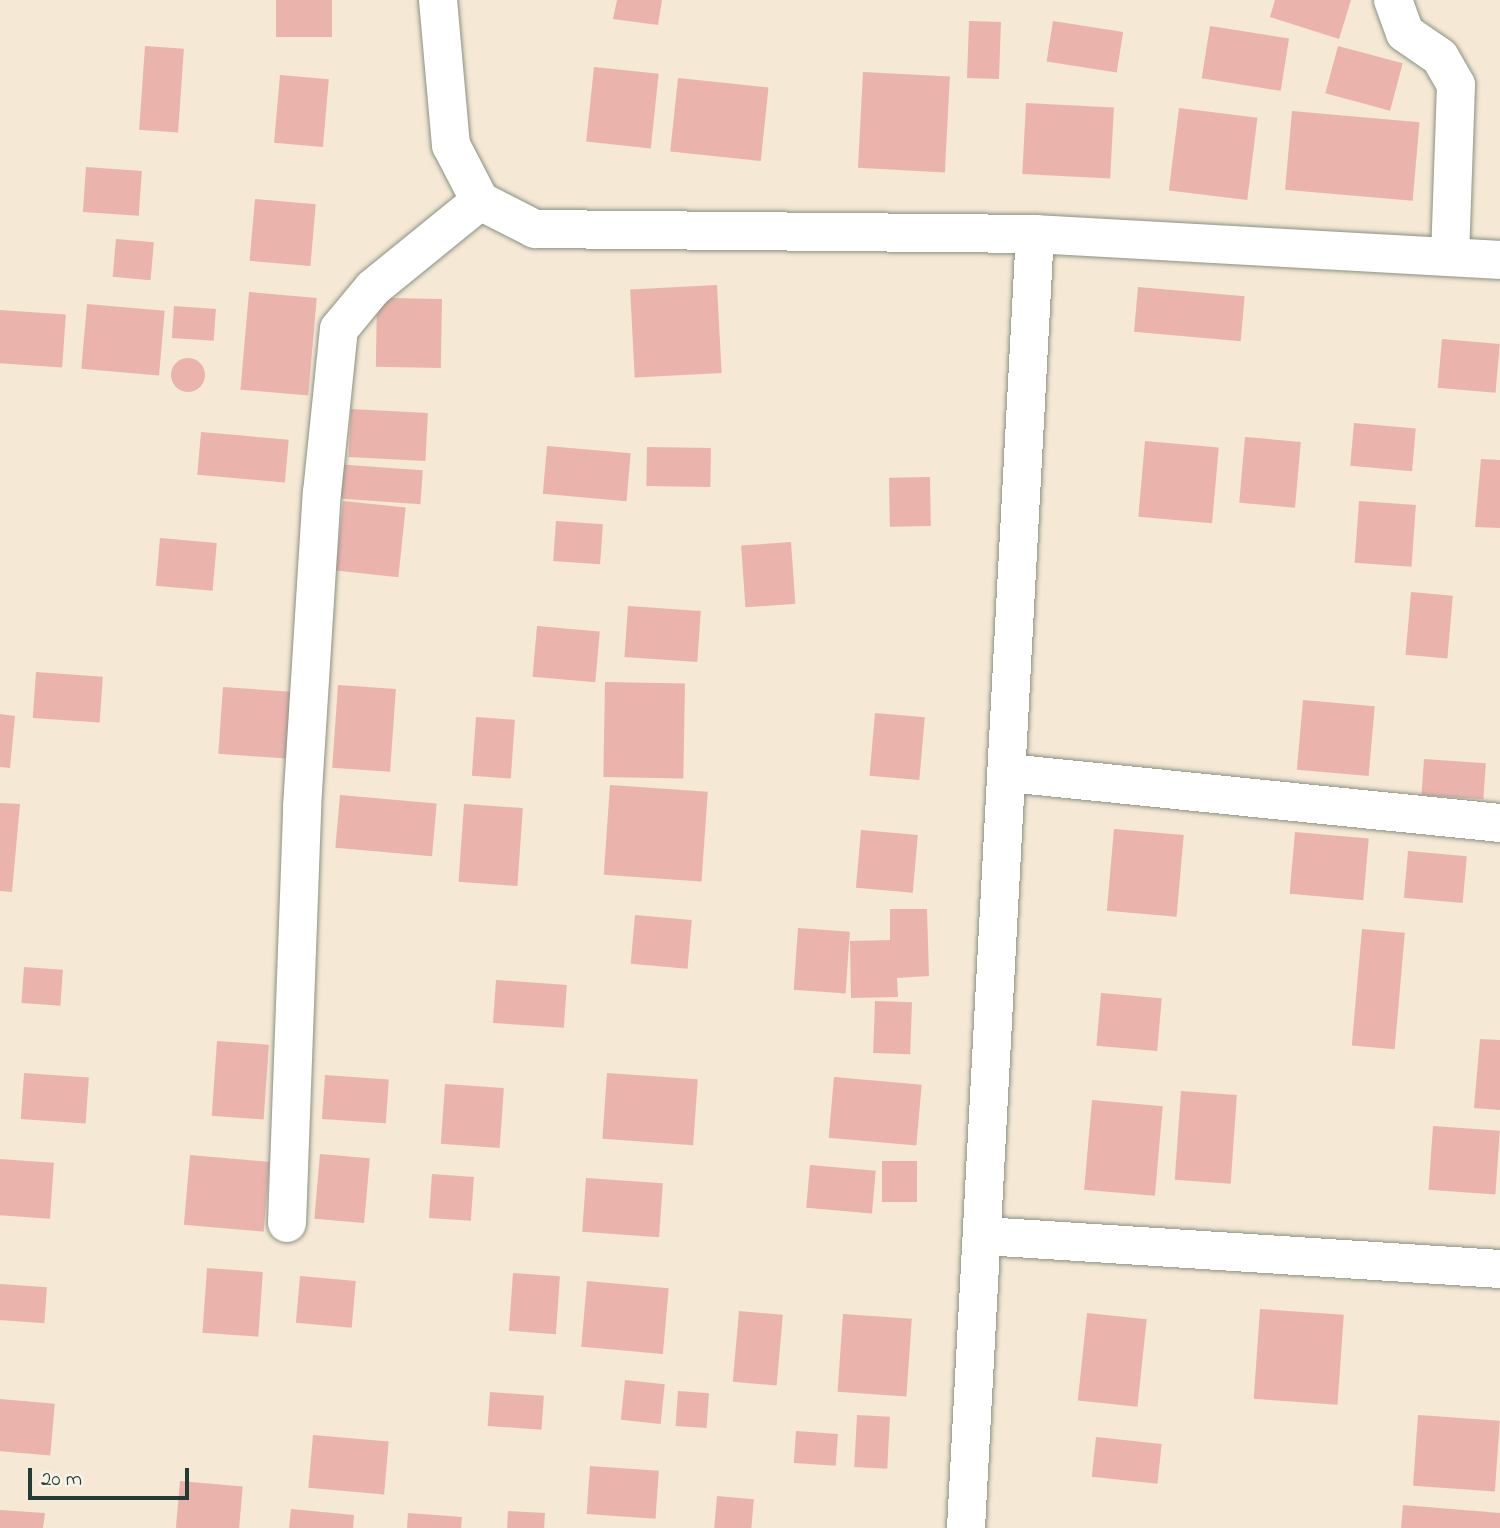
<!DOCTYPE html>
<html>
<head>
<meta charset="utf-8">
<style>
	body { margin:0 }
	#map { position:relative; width:1500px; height:1528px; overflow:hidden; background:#f5e8d4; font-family:"Indie Flower",sans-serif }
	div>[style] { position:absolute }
	.building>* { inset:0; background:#eab4ad; transform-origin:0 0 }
	.round { border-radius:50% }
	.roads { filter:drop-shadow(0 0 2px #8a9284) drop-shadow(0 0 2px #8a9284) }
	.street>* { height:38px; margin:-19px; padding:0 19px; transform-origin:19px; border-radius:19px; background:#fff }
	span { translate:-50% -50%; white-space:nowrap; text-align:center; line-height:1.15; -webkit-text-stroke:6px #f7f3e8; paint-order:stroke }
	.scale { position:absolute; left:28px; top:1468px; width:161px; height:32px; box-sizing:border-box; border:4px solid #1f3d34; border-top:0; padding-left:9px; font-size:21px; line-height:24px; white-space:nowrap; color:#1f3d34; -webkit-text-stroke:5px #f7f3e8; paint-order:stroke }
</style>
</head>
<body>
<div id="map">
	<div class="building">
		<i style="left:276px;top:0;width:56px;height:37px"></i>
		<i style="clip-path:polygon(617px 0,662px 0,658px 25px,613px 19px)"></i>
		<i style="clip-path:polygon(1275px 0,1351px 0,1339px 39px,1270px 17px)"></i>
		<i style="left:969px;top:21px;width:32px;height:57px;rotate:2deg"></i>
		<i style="left:1053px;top:21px;width:71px;height:41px;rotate:9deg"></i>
		<i style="left:1210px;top:26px;width:80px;height:53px;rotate:9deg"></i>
		<i style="left:145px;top:46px;width:39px;height:84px;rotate:4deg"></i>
		<i style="left:1338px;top:46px;width:67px;height:49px;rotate:15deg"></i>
		<i style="left:594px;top:67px;width:65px;height:75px;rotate:6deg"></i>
		<i style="left:863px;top:72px;width:87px;height:96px;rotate:3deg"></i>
		<i style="left:280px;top:75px;width:49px;height:68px;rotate:5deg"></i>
		<i style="left:678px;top:78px;width:91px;height:74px;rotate:6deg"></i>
		<i style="left:1026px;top:103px;width:88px;height:71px;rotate:3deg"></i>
		<i style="left:1179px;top:108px;width:79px;height:83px;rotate:7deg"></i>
		<i style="left:1292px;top:111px;width:128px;height:79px;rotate:5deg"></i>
		<i style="left:86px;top:167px;width:56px;height:45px;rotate:4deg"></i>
		<i style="left:255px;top:199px;width:61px;height:62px;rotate:5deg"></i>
		<i style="left:116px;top:239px;width:38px;height:38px;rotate:5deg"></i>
		<i style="left:717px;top:285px;width:88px;height:87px;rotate:87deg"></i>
		<i style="left:1138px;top:287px;width:107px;height:45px;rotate:5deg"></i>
		<i style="left:249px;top:292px;width:68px;height:98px;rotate:5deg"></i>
		<i style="left:442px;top:299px;width:69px;height:65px;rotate:91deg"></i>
		<i style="left:87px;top:304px;width:78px;height:65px;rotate:5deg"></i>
		<i style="left:174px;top:306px;width:42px;height:32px;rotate:4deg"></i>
		<i style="left:0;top:310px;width:66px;height:53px;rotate:4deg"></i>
		<i style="left:1442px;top:339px;width:58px;height:49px;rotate:5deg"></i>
		<i class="round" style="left:171px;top:358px;width:34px;height:34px"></i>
		<i style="left:351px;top:409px;width:77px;height:48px;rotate:3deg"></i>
		<i style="left:1354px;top:423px;width:62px;height:43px;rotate:5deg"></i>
		<i style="left:201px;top:432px;width:88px;height:43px;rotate:5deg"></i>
		<i style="left:1245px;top:437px;width:56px;height:66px;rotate:5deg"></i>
		<i style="left:1145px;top:441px;width:74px;height:76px;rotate:5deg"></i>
		<i style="left:547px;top:446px;width:84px;height:48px;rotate:5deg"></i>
		<i style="left:647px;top:447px;width:64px;height:39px;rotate:1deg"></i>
		<i style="clip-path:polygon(1481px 459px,1500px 460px,1500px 528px,1475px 527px)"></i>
		<i style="left:334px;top:464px;width:89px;height:34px;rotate:4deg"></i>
		<i style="left:930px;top:477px;width:49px;height:41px;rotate:89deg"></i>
		<i style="left:343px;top:501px;width:63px;height:70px;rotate:6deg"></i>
		<i style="left:1359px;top:501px;width:57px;height:62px;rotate:4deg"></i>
		<i style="left:556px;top:521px;width:47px;height:40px;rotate:4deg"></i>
		<i style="left:160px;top:538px;width:57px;height:48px;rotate:5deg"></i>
		<i style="left:791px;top:542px;width:62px;height:50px;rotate:86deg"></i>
		<i style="left:1411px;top:592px;width:42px;height:63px;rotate:5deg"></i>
		<i style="left:628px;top:606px;width:73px;height:51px;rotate:4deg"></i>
		<i style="left:537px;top:626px;width:63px;height:51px;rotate:5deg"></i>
		<i style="left:36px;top:672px;width:67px;height:46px;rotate:4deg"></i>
		<i style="left:605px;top:682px;width:80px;height:95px;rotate:1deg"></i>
		<i style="left:338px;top:685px;width:58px;height:83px;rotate:4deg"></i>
		<i style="left:223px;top:687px;width:72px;height:67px;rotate:4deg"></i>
		<i style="left:1303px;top:700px;width:72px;height:70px;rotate:5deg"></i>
		<i style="left:875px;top:713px;width:50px;height:63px;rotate:5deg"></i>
		<i style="clip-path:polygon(0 714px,15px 716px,10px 768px,0 767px)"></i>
		<i style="left:476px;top:717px;width:39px;height:59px;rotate:4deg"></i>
		<i style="left:1424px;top:759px;width:62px;height:36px;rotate:4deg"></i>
		<i style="left:610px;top:785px;width:98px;height:90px;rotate:4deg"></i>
		<i style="left:340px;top:795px;width:97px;height:53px;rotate:5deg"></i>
		<i style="clip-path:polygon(0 803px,20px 804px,12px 892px,0 891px)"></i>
		<i style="left:464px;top:804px;width:59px;height:78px;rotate:4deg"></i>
		<i style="left:1114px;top:829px;width:70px;height:82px;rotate:5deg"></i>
		<i style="left:861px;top:830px;width:57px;height:58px;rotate:5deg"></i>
		<i style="left:1295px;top:832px;width:74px;height:62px;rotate:5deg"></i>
		<i style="left:1408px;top:851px;width:59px;height:47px;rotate:5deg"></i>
		<i style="clip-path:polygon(890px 909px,927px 909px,929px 976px,897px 978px,898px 997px,851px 998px,850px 941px,890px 940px)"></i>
		<i style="left:635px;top:915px;width:57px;height:49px;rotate:5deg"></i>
		<i style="left:798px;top:928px;width:52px;height:62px;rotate:4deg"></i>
		<i style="left:1362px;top:929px;width:43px;height:117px;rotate:5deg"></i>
		<i style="left:24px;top:967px;width:39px;height:36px;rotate:4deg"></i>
		<i style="left:496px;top:980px;width:71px;height:43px;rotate:4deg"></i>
		<i style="left:1101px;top:993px;width:61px;height:53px;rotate:5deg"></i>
		<i style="left:875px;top:1001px;width:37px;height:52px;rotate:2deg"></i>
		<i style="clip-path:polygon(1480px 1039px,1500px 1040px,1500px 1110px,1474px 1108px)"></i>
		<i style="left:217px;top:1041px;width:52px;height:75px;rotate:4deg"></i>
		<i style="left:24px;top:1073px;width:65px;height:46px;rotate:4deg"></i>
		<i style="left:607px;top:1073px;width:91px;height:66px;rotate:4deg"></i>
		<i style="left:325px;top:1075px;width:64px;height:44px;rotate:4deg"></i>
		<i style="left:834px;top:1077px;width:88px;height:61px;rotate:5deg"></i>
		<i style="left:445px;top:1084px;width:59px;height:60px;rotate:4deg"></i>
		<i style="left:1181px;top:1091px;width:56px;height:89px;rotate:4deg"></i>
		<i style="left:1092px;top:1100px;width:71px;height:90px;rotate:5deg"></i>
		<i style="left:1433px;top:1126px;width:67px;height:64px;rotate:4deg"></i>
		<i style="left:320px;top:1154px;width:50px;height:65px;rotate:5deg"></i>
		<i style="left:190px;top:1155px;width:80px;height:70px;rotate:5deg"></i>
		<i style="left:0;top:1159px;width:54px;height:56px;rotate:4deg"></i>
		<i style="left:917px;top:1161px;width:41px;height:35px;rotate:90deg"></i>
		<i style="left:810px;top:1165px;width:66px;height:43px;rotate:5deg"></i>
		<i style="left:432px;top:1174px;width:42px;height:44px;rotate:4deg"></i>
		<i style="left:586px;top:1178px;width:77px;height:54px;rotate:4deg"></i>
		<i style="left:207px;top:1268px;width:56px;height:65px;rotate:4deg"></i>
		<i style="left:513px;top:1273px;width:47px;height:58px;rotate:4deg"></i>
		<i style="left:300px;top:1276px;width:56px;height:47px;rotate:5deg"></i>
		<i style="left:587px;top:1281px;width:82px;height:66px;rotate:5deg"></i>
		<i style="left:0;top:1284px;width:47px;height:36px;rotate:4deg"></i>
		<i style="left:1260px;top:1309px;width:84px;height:90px;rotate:4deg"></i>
		<i style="left:739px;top:1311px;width:44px;height:71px;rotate:5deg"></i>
		<i style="left:1087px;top:1313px;width:60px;height:88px;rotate:6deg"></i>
		<i style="left:843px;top:1314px;width:69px;height:78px;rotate:4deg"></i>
		<i style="left:625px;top:1380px;width:40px;height:40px;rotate:6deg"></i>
		<i style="left:678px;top:1391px;width:31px;height:35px;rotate:4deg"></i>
		<i style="left:490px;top:1392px;width:54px;height:34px;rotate:4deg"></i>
		<i style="left:0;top:1399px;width:55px;height:52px;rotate:5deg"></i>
		<i style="left:857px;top:1415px;width:33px;height:52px;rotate:3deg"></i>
		<i style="left:1418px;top:1415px;width:82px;height:71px;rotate:4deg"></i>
		<i style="left:796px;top:1431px;width:42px;height:32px;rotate:4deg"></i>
		<i style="left:313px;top:1435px;width:76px;height:53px;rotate:5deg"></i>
		<i style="left:1096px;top:1437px;width:66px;height:40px;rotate:6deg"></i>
		<i style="left:590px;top:1466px;width:69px;height:48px;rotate:4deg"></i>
		<i style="left:180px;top:1481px;width:63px;height:47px;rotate:5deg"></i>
		<i style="left:717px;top:1496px;width:37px;height:32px;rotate:5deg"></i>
		<i style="clip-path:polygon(1403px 1505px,1500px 1513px,1500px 1528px,1401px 1528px)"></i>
		<i style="clip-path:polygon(291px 1509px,354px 1515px,353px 1528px,289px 1528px)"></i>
		<i style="clip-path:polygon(0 1510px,45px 1513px,43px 1528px,0 1528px)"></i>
		<i style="left:508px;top:1511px;width:37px;height:17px;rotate:3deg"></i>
		<i style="clip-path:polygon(408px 1513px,462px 1517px,461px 1528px,407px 1528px)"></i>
	</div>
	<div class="roads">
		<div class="street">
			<i style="left:438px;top:0;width:146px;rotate:84.9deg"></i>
			<i style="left:451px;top:145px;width:63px;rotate:62.6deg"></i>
			<i style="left:480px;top:201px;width:62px;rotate:27deg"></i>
			<i style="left:535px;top:229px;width:500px;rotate:0.57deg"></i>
			<i style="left:1035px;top:234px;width:466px;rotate:3.2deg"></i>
			<i style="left:1393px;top:0;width:35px;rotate:70deg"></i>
			<i style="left:1405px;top:33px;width:42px;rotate:34.4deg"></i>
			<i style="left:1440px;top:57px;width:32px;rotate:60deg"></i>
			<i style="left:1456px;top:85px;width:172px;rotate:92deg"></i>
			<i style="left:1008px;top:773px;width:495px;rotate:5.8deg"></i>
			<i style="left:287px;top:1223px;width:416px;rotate:-87.9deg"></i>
			<i style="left:302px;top:807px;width:315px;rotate:-86.4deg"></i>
			<i style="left:322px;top:493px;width:165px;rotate:-84.1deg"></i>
			<i style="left:339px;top:329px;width:53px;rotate:-50.3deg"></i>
			<i style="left:373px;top:288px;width:138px;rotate:-39.1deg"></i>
			<i style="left:984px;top:1236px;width:517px;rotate:3.66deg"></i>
			<i style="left:966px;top:1528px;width:1296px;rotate:-86.95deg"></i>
		</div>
	</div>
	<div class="scale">20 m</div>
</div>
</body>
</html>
